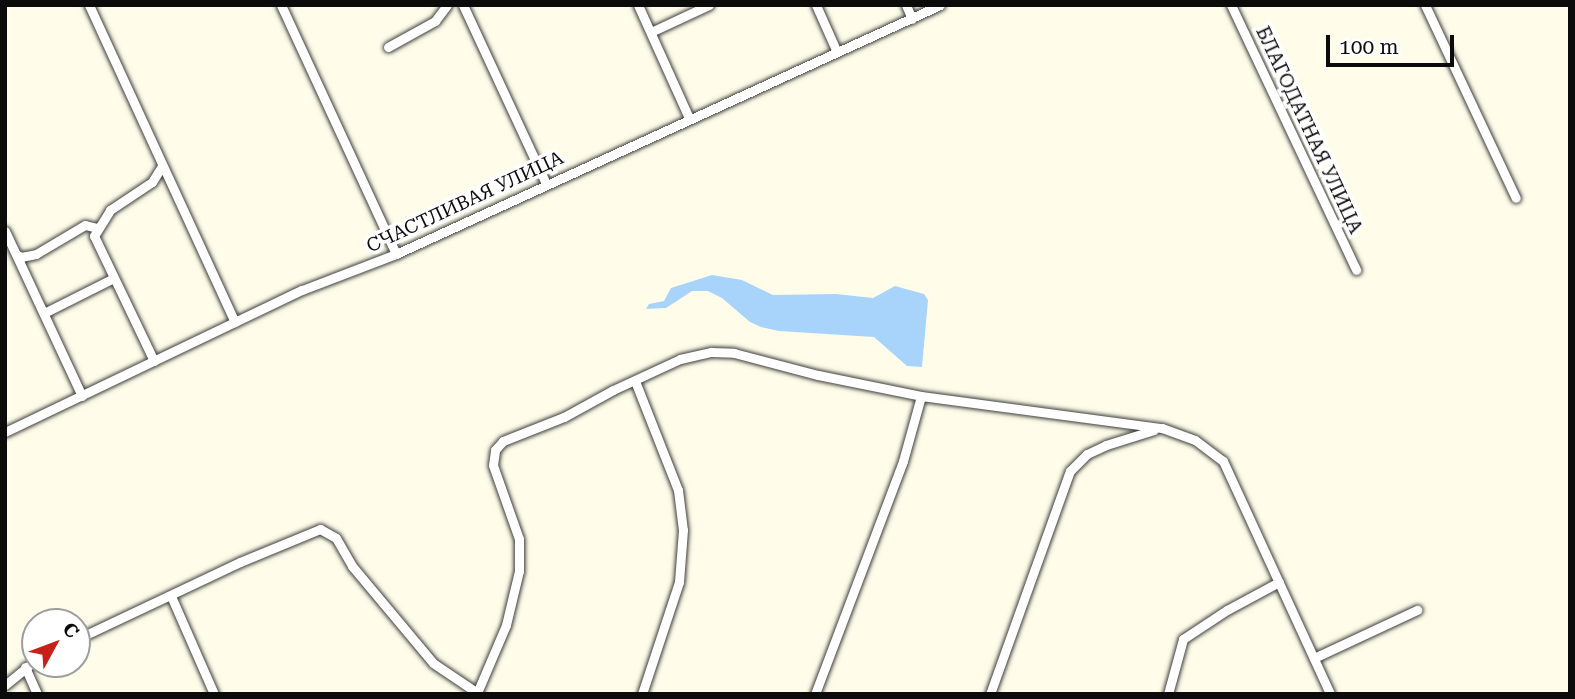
<!DOCTYPE html>
<html>
<head>
<meta charset="utf-8">
<style>
	body { margin:0 }
	#map { position:relative; width:1575px; height:699px; overflow:hidden; background:#fffde9; font-family:"Roboto Serif",serif }
	div>[style] { position:absolute }
	.water>* { inset:0; background:#a8d4fc }
	.roads { filter:drop-shadow(0 0 2px #3e3e3e) drop-shadow(0 0 2px #3e3e3e) }
	.street>* { height:9px; margin:-4.5px; padding:0 4.5px; transform-origin:4.5px; border-radius:4.5px; background:#fff }
	span { translate:-50% -50%; white-space:nowrap; text-align:center; line-height:1.15; -webkit-text-stroke:7px #fff; paint-order:stroke }
	.street-label { font-size:19px; color:#0b0b0b }
	.frame { position:absolute; inset:0; border:7px solid #0b0b0b; pointer-events:none }
	.north { position:absolute; left:21px; top:608px; width:70px; height:70px; box-sizing:border-box; background:#fff; border:2px solid #9d9d9d; border-radius:50%; rotate:49deg; font-size:19px; font-weight:700; line-height:28px; text-align:center; color:#0b0b0b }
	.north::after { content:''; display:block; margin:auto; width:24px; height:32px; background:#c62018; clip-path:polygon(50% 0,100% 100%,50% 72%,0 100%) }
	.scale { position:absolute; left:1326px; top:35px; width:128px; height:32px; box-sizing:border-box; border:4px solid #0b0b0b; border-top:0; padding-left:9px; font-size:21px; line-height:24px; white-space:nowrap; color:#0b0b0b; -webkit-text-stroke:5px #fff; paint-order:stroke }
</style>
</head>
<body>
<div id="map">
	<div class="water">
		<i style="clip-path:polygon(712px 275px,742px 280px,773px 295px,836px 294px,873px 298px,895px 286px,924px 294px,928px 300px,922px 367px,907px 366px,874px 337px,779px 331px,761px 327px,750px 322px,722px 298px,708px 291px,692px 291px,666px 308px,646px 309px,649px 304px,664px 301px,671px 288px)"></i>
	</div>
	<div class="roads">
		<div class="street">
			<i style="left:89px;top:5px;width:349px;rotate:65.3deg"></i>
			<i style="left:281px;top:5px;width:274px;rotate:65.2deg"></i>
			<i style="left:463px;top:5px;width:197px;rotate:65.1deg"></i>
			<i style="left:638px;top:5px;width:124px;rotate:65.7deg"></i>
			<i style="left:816px;top:5px;width:49px;rotate:66deg"></i>
			<i style="left:906px;top:5px;width:15px;rotate:67deg"></i>
			<i style="left:1231px;top:5px;width:293px;rotate:64.7deg"></i>
			<i style="left:1425px;top:5px;width:213px;rotate:64.8deg"></i>
			<i style="left:651px;top:32px;width:64px;rotate:-25deg"></i>
			<i style="left:388px;top:47px;width:54px;rotate:-29deg"></i>
			<i style="left:435px;top:21px;width:20px;rotate:-53deg"></i>
			<i style="left:5px;top:231px;width:182px;rotate:65deg"></i>
			<i style="left:16px;top:254px;width:6px;rotate:31deg"></i>
			<i style="left:21px;top:257px;width:15px;rotate:-11deg"></i>
			<i style="left:36px;top:254px;width:57px;rotate:-30.6deg"></i>
			<i style="left:85px;top:225px;width:12px;rotate:14deg"></i>
			<i style="left:44px;top:313px;width:78px;rotate:-26.6deg"></i>
			<i style="left:154px;top:361px;width:139px;rotate:-115.6deg"></i>
			<i style="left:94px;top:236px;width:31px;rotate:-58deg"></i>
			<i style="left:110px;top:210px;width:50px;rotate:-33.7deg"></i>
			<i style="left:152px;top:182px;width:19px;rotate:-58deg"></i>
			<i style="left:635px;top:381px;width:117px;rotate:68.5deg"></i>
			<i style="left:678px;top:490px;width:40px;rotate:82.9deg"></i>
			<i style="left:683px;top:530px;width:52px;rotate:94.4deg"></i>
			<i style="left:679px;top:582px;width:118px;rotate:108.3deg"></i>
			<i style="left:5px;top:432px;width:329px;rotate:-25.6deg"></i>
			<i style="left:302px;top:290px;width:101px;rotate:-21deg"></i>
			<i style="left:396px;top:254px;width:598px;rotate:-24.59deg"></i>
			<i style="left:171px;top:596px;width:107px;rotate:66.3deg"></i>
			<i style="left:77px;top:639px;width:180px;rotate:-25.3deg"></i>
			<i style="left:240px;top:562px;width:87px;rotate:-22.4deg"></i>
			<i style="left:320px;top:529px;width:18px;rotate:29deg"></i>
			<i style="left:336px;top:538px;width:32px;rotate:60deg"></i>
			<i style="left:352px;top:566px;width:126px;rotate:50.1deg"></i>
			<i style="left:433px;top:663px;width:55px;rotate:34deg"></i>
			<i style="left:1314px;top:658px;width:114px;rotate:-25deg"></i>
			<i style="left:25px;top:667px;width:30px;rotate:66deg"></i>
			<i style="left:5px;top:685px;width:38px;rotate:-39deg"></i>
			<i style="left:477px;top:693px;width:74px;rotate:-66.9deg"></i>
			<i style="left:506px;top:625px;width:56px;rotate:-76.5deg"></i>
			<i style="left:519px;top:571px;width:32px;rotate:-90deg"></i>
			<i style="left:519px;top:539px;width:78px;rotate:-109.4deg"></i>
			<i style="left:493px;top:465px;width:15px;rotate:-82deg"></i>
			<i style="left:495px;top:450px;width:12px;rotate:-48deg"></i>
			<i style="left:503px;top:441px;width:66px;rotate:-21.5deg"></i>
			<i style="left:564px;top:417px;width:56px;rotate:-28.9deg"></i>
			<i style="left:613px;top:390px;width:74px;rotate:-24.8deg"></i>
			<i style="left:680px;top:359px;width:32px;rotate:-13deg"></i>
			<i style="left:711px;top:352px;width:23px;rotate:2deg"></i>
			<i style="left:734px;top:353px;width:87px;rotate:14.7deg"></i>
			<i style="left:818px;top:375px;width:105px;rotate:11.5deg"></i>
			<i style="left:921px;top:396px;width:243px;rotate:7.6deg"></i>
			<i style="left:1162px;top:428px;width:35px;rotate:20deg"></i>
			<i style="left:1195px;top:440px;width:35px;rotate:37deg"></i>
			<i style="left:1223px;top:461px;width:256px;rotate:65.3deg"></i>
			<i style="left:815px;top:694px;width:249px;rotate:-69.3deg"></i>
			<i style="left:903px;top:461px;width:67px;rotate:-74.5deg"></i>
			<i style="left:990px;top:694px;width:237px;rotate:-70.3deg"></i>
			<i style="left:1070px;top:471px;width:24px;rotate:-45deg"></i>
			<i style="left:1087px;top:454px;width:21px;rotate:-25deg"></i>
			<i style="left:1106px;top:445px;width:50px;rotate:-17.4deg"></i>
			<i style="left:1168px;top:694px;width:57px;rotate:-74.7deg"></i>
			<i style="left:1183px;top:639px;width:53px;rotate:-33.4deg"></i>
			<i style="left:1227px;top:610px;width:59px;rotate:-28.3deg"></i>
		</div>
	</div>
	<div class="street-label">
		<span style="left:1309px;top:130px;rotate:65deg">БЛАГОДАТНАЯ УЛИЦА</span>
		<span style="left:465px;top:202px;rotate:-25deg">СЧАСТЛИВАЯ УЛИЦА</span>
	</div>
	<div class="frame"></div>
	<div class="north">С</div>
	<div class="scale">100 m</div>
</div>
</body>
</html>
